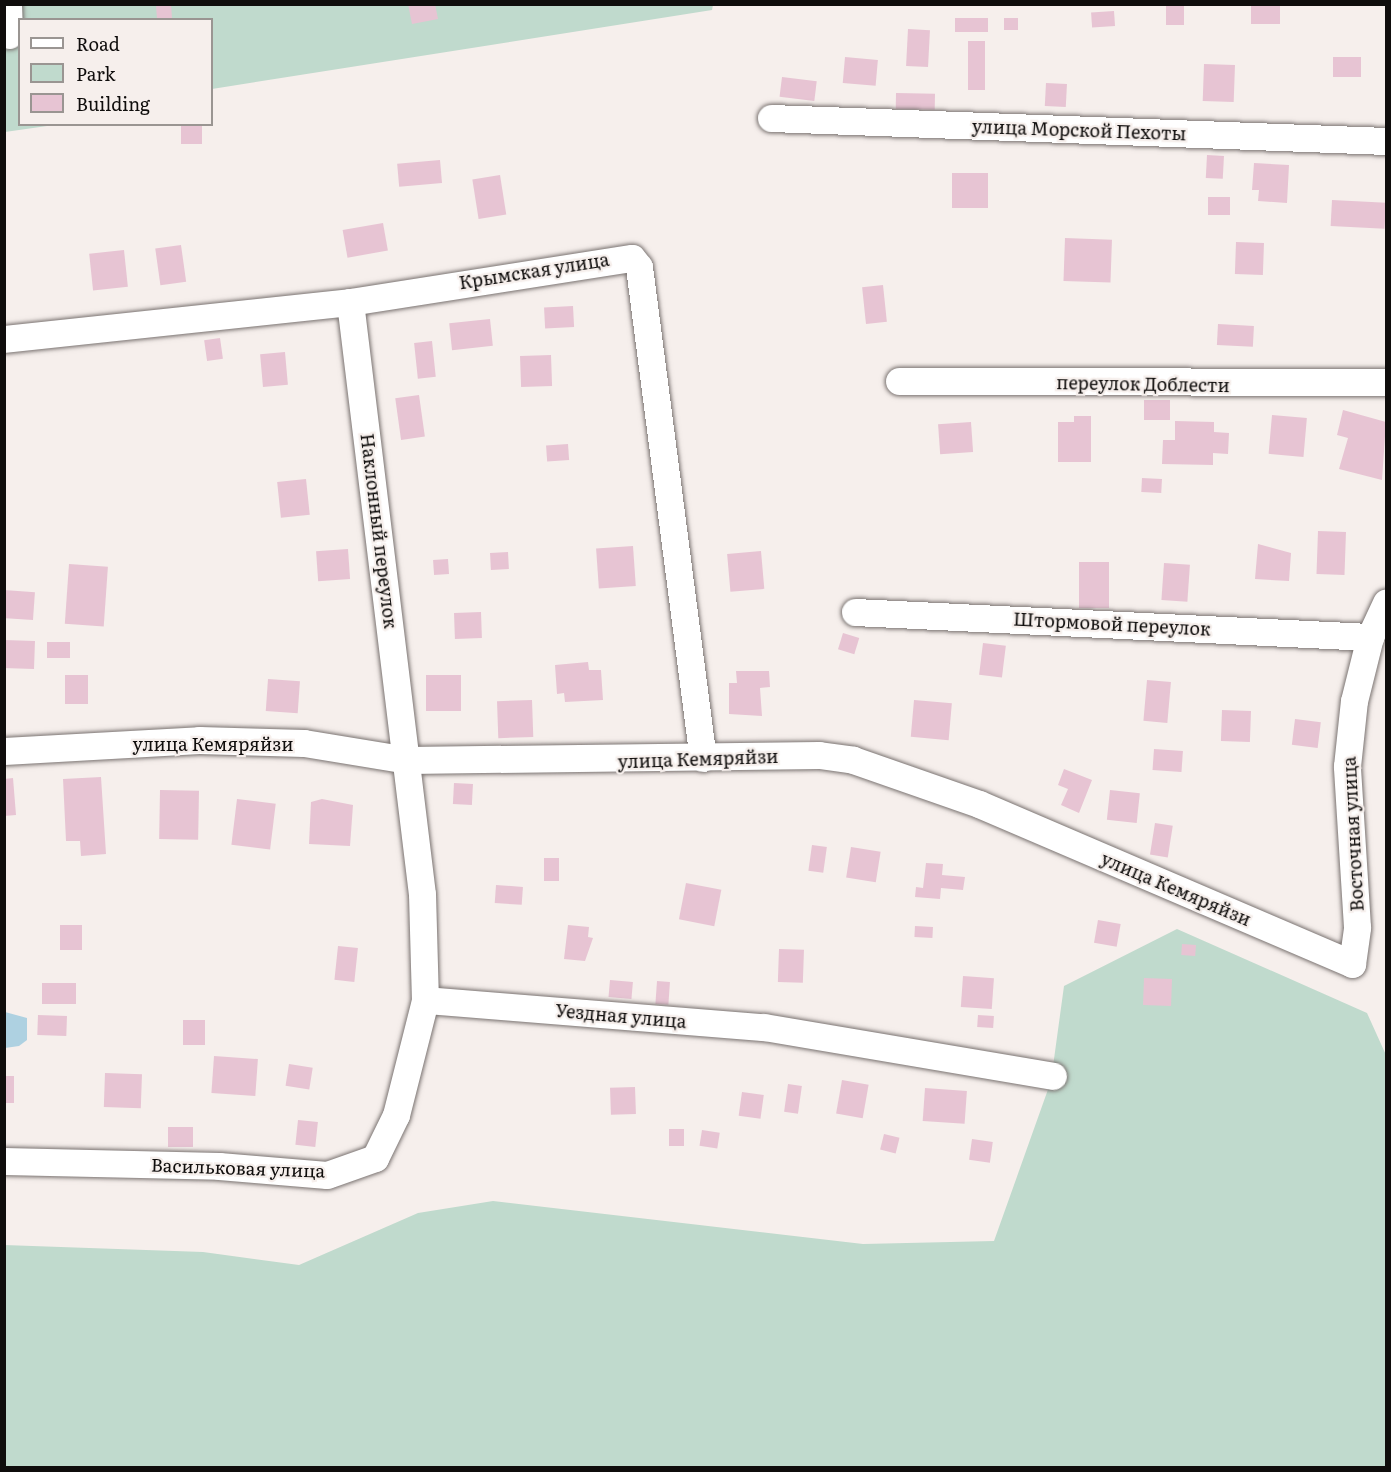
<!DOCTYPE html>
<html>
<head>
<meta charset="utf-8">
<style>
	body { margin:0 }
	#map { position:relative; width:1391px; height:1472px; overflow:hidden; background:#f6efec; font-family:Literata,serif }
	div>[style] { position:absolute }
	.green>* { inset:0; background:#c0dacd }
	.water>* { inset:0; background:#aed1e1 }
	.building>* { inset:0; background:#e7c4d3; transform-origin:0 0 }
	.roads { filter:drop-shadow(0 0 2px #7a7371) drop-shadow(0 0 2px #7a7371) }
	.minor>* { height:27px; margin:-13.5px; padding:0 13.5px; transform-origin:13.5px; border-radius:13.5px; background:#fff }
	span { translate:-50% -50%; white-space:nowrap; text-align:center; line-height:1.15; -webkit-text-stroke:4.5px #f6efec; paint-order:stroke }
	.street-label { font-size:18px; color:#0f0d0c }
	.frame { position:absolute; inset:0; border:6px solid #0f0d0c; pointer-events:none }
	.legend { position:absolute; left:18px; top:18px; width:195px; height:108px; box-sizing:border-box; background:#f6efec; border:2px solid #9a9592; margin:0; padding:8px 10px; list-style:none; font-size:18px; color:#0f0d0c }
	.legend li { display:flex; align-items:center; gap:12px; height:30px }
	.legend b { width:30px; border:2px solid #9a9592 }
</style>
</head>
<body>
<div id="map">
	<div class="green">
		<i style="clip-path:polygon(4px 5px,713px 5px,712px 10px,212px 89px,212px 20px,20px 20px,20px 124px,54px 125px,5px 132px)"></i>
		<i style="clip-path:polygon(1177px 929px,1367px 1013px,1386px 1055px,1386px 1467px,5px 1467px,4px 1245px,203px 1252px,299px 1265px,418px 1213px,493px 1201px,863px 1244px,994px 1241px,1051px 1081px,1064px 986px)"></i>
	</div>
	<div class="water">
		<i style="clip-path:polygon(5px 1012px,27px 1018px,27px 1040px,19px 1046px,5px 1048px)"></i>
	</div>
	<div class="building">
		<i style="left:171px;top:4px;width:16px;height:15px;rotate:86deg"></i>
		<i style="clip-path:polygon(408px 4px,435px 4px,438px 19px,412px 24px)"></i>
		<i style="left:1166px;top:4px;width:18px;height:21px"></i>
		<i style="left:1251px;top:4px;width:29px;height:20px"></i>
		<i style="left:1114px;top:11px;width:15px;height:23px;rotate:86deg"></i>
		<i style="left:955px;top:18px;width:33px;height:14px"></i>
		<i style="left:1018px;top:18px;width:12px;height:14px;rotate:90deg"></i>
		<i style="left:908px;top:29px;width:22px;height:37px;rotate:3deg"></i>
		<i style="left:968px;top:41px;width:17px;height:49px"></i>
		<i style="left:845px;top:57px;width:33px;height:26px;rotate:5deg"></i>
		<i style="left:1361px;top:57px;width:20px;height:28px;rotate:90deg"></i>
		<i style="left:1204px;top:64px;width:31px;height:37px;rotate:2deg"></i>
		<i style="left:782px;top:77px;width:35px;height:20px;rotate:7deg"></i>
		<i style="left:1046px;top:83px;width:21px;height:23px;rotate:3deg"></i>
		<i style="left:896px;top:93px;width:39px;height:16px;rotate:1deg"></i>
		<i style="left:181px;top:124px;width:21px;height:20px"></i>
		<i style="left:1207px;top:155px;width:17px;height:23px;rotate:3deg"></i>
		<i style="left:440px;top:160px;width:23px;height:43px;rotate:85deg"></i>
		<i style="clip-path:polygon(1254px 163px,1289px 165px,1287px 203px,1258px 201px,1259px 190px,1252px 190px)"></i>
		<i style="left:952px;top:173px;width:36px;height:35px"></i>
		<i style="left:500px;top:175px;width:40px;height:28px;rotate:81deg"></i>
		<i style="left:1208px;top:197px;width:22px;height:18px"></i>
		<i style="left:1332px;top:200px;width:54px;height:26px;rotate:3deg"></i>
		<i style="left:383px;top:223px;width:28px;height:41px;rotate:80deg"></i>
		<i style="left:1065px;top:238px;width:47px;height:43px;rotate:2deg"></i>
		<i style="left:1236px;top:242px;width:28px;height:32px;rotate:2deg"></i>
		<i style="left:181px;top:245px;width:37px;height:26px;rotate:82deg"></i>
		<i style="left:124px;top:250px;width:37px;height:35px;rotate:84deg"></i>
		<i style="left:883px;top:285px;width:37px;height:21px;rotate:84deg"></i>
		<i style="left:573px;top:306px;width:21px;height:29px;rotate:87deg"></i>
		<i style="left:490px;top:319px;width:27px;height:41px;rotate:84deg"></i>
		<i style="left:1218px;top:324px;width:36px;height:21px;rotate:3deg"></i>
		<i style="left:220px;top:338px;width:21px;height:16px;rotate:82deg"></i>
		<i style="left:432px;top:341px;width:36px;height:18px;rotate:84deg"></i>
		<i style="left:285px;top:352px;width:33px;height:25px;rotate:85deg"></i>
		<i style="left:551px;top:355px;width:31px;height:31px;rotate:88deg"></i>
		<i style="left:419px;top:395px;width:42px;height:24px;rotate:82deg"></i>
		<i style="left:1144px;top:400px;width:26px;height:20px"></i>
		<i style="clip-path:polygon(1343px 410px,1386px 422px,1382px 480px,1339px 469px,1348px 438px,1337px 435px)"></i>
		<i style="left:1272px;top:415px;width:35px;height:39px;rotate:5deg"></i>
		<i style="clip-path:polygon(1074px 416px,1091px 416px,1091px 462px,1058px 462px,1058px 422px,1074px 422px)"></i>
		<i style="clip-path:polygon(1175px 421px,1214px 422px,1214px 432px,1229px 433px,1228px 454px,1213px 453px,1213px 465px,1162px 464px,1163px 440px,1175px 440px)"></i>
		<i style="left:971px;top:422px;width:30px;height:33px;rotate:86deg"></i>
		<i style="left:568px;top:444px;width:16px;height:22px;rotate:86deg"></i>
		<i style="left:1142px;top:478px;width:20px;height:14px;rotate:3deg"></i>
		<i style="left:306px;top:479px;width:36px;height:29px;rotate:84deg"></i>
		<i style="left:1318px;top:531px;width:28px;height:43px;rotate:2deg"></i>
		<i style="clip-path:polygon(1258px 544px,1291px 553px,1289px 581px,1255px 579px)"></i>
		<i style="left:633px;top:546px;width:40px;height:37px;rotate:86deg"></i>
		<i style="left:348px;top:549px;width:30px;height:32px;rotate:86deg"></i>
		<i style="left:761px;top:551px;width:38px;height:34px;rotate:85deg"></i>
		<i style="left:508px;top:552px;width:17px;height:18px;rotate:87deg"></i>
		<i style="left:448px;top:559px;width:15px;height:15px;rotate:86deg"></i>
		<i style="left:1109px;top:562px;width:46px;height:30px;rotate:90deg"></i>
		<i style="left:1164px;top:563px;width:26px;height:37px;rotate:4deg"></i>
		<i style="left:69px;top:564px;width:39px;height:60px;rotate:4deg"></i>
		<i style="left:4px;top:590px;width:31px;height:28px;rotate:4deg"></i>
		<i style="left:481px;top:612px;width:26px;height:27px;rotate:88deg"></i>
		<i style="left:843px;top:633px;width:17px;height:17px;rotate:17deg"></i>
		<i style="left:4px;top:640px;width:31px;height:28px;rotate:2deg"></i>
		<i style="left:47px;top:642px;width:23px;height:16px"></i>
		<i style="left:983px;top:643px;width:23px;height:32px;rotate:7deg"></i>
		<i style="clip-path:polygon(588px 662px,589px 670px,601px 670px,603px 700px,565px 702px,564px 693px,557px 694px,555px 665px)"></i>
		<i style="clip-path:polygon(736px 671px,769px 671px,770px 687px,760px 688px,762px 716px,729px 714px,729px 683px,737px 683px)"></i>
		<i style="left:65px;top:675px;width:23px;height:29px"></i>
		<i style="left:426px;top:675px;width:35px;height:36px"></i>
		<i style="left:268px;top:679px;width:32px;height:32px;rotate:4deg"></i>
		<i style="left:1147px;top:680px;width:24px;height:41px;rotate:5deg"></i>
		<i style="left:532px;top:700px;width:37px;height:35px;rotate:88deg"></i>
		<i style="left:914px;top:700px;width:38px;height:37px;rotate:5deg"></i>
		<i style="left:1222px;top:710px;width:29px;height:31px;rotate:2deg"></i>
		<i style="left:1295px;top:719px;width:26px;height:26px;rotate:7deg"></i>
		<i style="left:1154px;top:749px;width:29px;height:21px;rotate:4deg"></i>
		<i style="clip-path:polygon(1064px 769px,1092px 780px,1079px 813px,1061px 805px,1068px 789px,1058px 785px)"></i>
		<i style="clip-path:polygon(101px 777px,106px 854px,81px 856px,80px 841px,66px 841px,63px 779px)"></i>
		<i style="clip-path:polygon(13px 778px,16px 815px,4px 816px,4px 779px)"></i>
		<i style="left:454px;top:783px;width:19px;height:21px;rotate:3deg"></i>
		<i style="left:160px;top:790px;width:39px;height:49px;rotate:1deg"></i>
		<i style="left:1110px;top:790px;width:30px;height:30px;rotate:6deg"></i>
		<i style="left:237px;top:799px;width:39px;height:46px;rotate:7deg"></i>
		<i style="clip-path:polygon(322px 799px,353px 805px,350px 846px,309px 844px,311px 802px)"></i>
		<i style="left:1155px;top:823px;width:18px;height:32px;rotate:9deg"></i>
		<i style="left:812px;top:845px;width:15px;height:26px;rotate:8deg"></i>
		<i style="left:851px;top:847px;width:30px;height:31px;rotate:9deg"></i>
		<i style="left:544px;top:858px;width:15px;height:23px"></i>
		<i style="clip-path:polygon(926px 863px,943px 864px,942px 875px,965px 877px,963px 890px,941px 888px,940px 899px,915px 897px,916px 887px,923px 888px)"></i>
		<i style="left:686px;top:883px;width:36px;height:37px;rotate:11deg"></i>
		<i style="left:496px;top:885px;width:27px;height:18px;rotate:4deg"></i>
		<i style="left:1098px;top:920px;width:23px;height:23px;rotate:10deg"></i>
		<i style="left:60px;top:925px;width:22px;height:25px"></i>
		<i style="clip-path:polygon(568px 925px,589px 927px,588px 937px,593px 938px,585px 961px,564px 959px)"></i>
		<i style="left:915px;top:926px;width:18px;height:11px;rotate:3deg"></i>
		<i style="left:1182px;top:944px;width:14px;height:11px;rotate:4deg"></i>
		<i style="left:338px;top:946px;width:20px;height:34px;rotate:6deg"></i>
		<i style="left:779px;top:949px;width:25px;height:33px;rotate:2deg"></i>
		<i style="left:963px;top:976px;width:31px;height:31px;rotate:4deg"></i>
		<i style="left:1144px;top:978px;width:28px;height:27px;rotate:2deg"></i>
		<i style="left:610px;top:980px;width:23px;height:17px;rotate:5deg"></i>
		<i style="left:657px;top:981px;width:13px;height:23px;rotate:4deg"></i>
		<i style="left:42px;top:983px;width:34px;height:21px"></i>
		<i style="left:38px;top:1015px;width:29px;height:20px;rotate:2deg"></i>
		<i style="left:978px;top:1015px;width:16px;height:12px;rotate:4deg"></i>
		<i style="left:183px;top:1020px;width:22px;height:25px"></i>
		<i style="left:214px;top:1056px;width:44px;height:37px;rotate:4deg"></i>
		<i style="left:289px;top:1064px;width:24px;height:22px;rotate:9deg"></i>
		<i style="left:105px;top:1073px;width:37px;height:34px;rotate:2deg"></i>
		<i style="left:4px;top:1076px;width:10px;height:27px"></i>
		<i style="left:842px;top:1080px;width:27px;height:34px;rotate:10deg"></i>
		<i style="left:788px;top:1084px;width:14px;height:28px;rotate:8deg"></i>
		<i style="left:635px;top:1087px;width:27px;height:25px;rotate:88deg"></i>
		<i style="left:925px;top:1088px;width:42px;height:33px;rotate:4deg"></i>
		<i style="left:742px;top:1092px;width:22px;height:24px;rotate:8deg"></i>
		<i style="left:298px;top:1120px;width:20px;height:25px;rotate:6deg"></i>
		<i style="left:168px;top:1127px;width:25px;height:20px"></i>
		<i style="left:669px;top:1129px;width:15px;height:17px"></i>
		<i style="left:702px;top:1130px;width:18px;height:16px;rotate:9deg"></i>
		<i style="left:884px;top:1134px;width:16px;height:16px;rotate:14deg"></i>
		<i style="left:972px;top:1139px;width:21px;height:21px;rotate:8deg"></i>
	</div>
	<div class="roads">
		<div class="minor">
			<i style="left:8px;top:4px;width:31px;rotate:88deg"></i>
			<i style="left:771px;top:118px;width:615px;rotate:2.14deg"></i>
			<i style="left:350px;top:302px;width:596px;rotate:83.07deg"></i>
			<i style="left:422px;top:894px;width:106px;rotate:88.4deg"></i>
			<i style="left:425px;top:1000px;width:340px;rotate:4.6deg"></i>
			<i style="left:764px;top:1027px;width:293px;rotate:9.6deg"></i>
			<i style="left:4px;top:339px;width:348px;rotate:-6.1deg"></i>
			<i style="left:350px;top:302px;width:285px;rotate:-8.9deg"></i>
			<i style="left:632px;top:258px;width:11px;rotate:52deg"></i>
			<i style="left:639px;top:267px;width:495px;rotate:82.6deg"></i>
			<i style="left:899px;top:381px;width:487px;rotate:0.1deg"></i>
			<i style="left:855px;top:612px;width:516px;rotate:2.78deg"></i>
			<i style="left:4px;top:751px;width:195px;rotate:-3.2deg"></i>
			<i style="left:199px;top:740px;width:105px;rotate:1.6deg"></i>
			<i style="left:304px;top:743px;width:105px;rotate:9.3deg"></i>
			<i style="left:408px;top:760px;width:411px;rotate:-0.7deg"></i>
			<i style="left:819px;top:755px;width:34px;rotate:8deg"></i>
			<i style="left:853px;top:760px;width:133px;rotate:19.2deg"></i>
			<i style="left:979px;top:804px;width:406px;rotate:23.2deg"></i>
			<i style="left:1352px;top:964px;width:37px;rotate:-82deg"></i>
			<i style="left:1357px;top:927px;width:161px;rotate:-93.6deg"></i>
			<i style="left:1347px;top:766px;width:65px;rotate:-83.9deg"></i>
			<i style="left:1354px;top:701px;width:66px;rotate:-76deg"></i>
			<i style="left:1370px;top:637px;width:38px;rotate:-65deg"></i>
			<i style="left:4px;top:1161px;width:215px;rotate:1.3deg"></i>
			<i style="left:219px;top:1166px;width:108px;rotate:4.8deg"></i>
			<i style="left:327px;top:1175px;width:51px;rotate:-19.5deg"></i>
			<i style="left:375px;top:1158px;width:48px;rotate:-64deg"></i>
			<i style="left:396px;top:1115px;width:119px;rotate:-75.8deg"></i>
		</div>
	</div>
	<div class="street-label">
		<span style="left:1079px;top:130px;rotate:2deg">улица Морской Пехоты</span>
		<span style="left:534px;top:271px;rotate:-9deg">Крымская улица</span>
		<span style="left:1143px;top:384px;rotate:1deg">переулок Доблести</span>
		<span style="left:379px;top:531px;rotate:83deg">Наклонный переулок</span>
		<span style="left:1112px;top:624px;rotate:3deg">Штормовой переулок</span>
		<span style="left:213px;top:744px">улица Кемяряйзи</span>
		<span style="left:698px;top:759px;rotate:-2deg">улица Кемяряйзи</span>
		<span style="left:1353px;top:834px;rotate:-93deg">Восточная улица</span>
		<span style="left:1176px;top:889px;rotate:23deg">улица Кемяряйзи</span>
		<span style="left:621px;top:1016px;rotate:5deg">Уездная улица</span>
		<span style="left:238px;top:1168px;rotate:2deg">Васильковая улица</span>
	</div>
	<div class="frame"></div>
	<ul class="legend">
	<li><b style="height:8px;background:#fff"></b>Road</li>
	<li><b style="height:16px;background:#c0dacd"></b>Park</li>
	<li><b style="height:16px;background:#e7c4d3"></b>Building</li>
	</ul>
</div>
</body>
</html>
